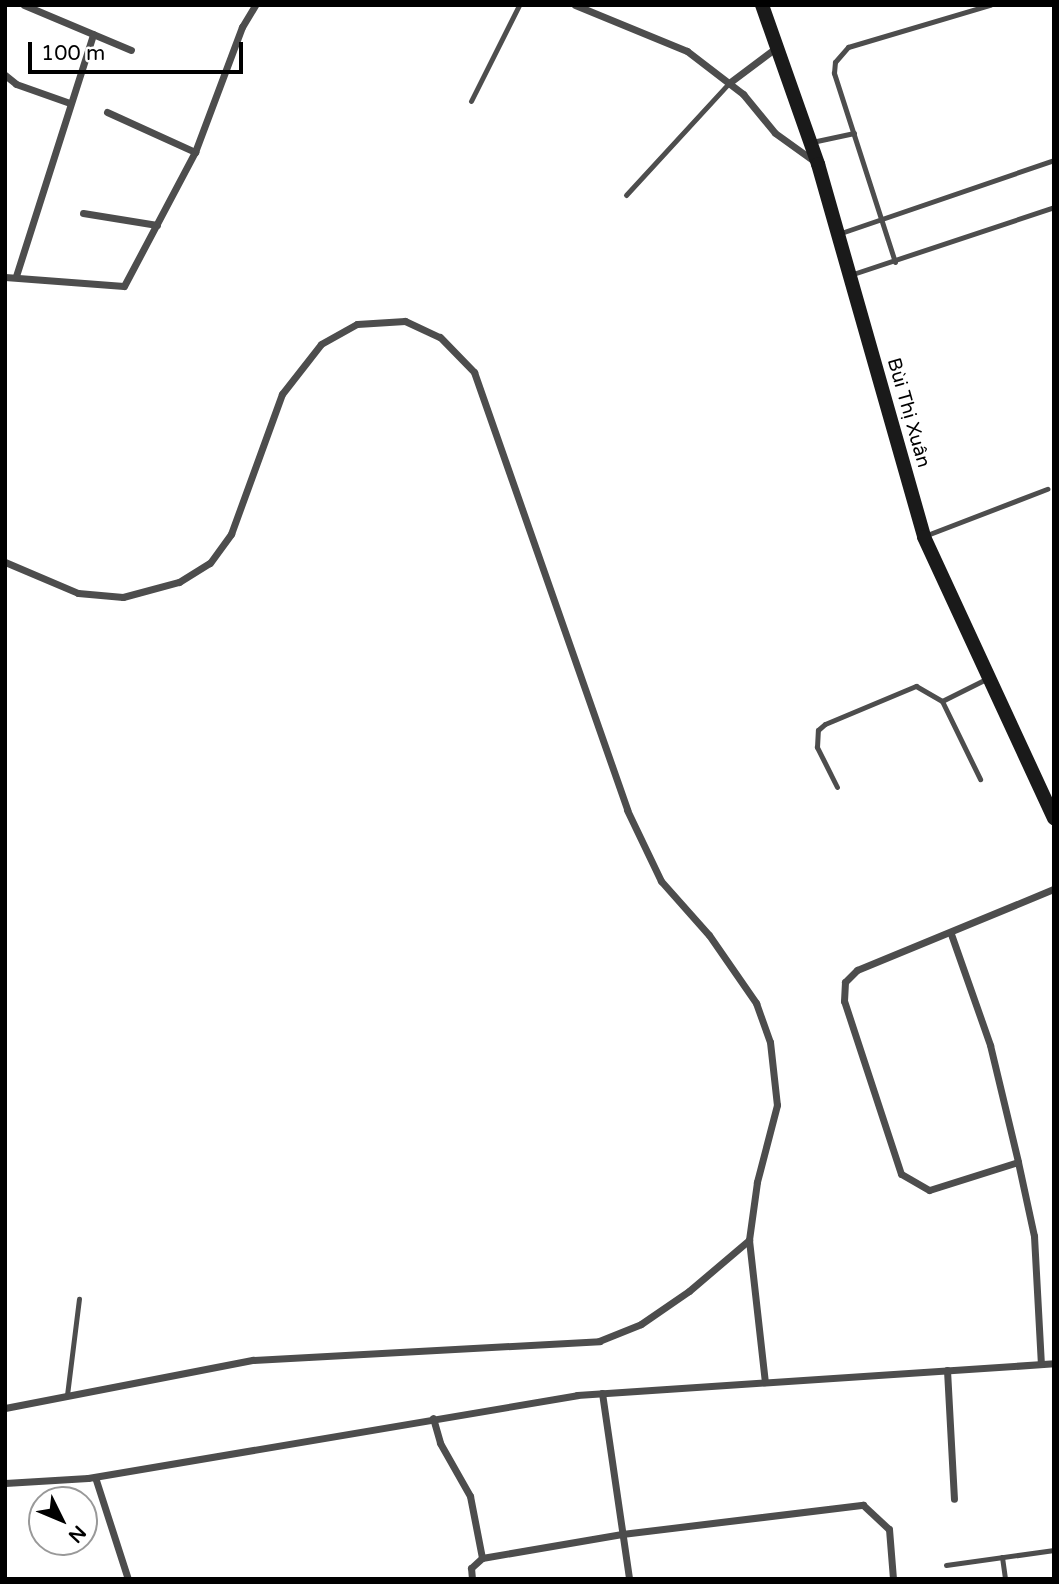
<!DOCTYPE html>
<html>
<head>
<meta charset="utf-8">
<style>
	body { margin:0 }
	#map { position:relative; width:1059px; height:1584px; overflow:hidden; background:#fff; font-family:"Varela Round",sans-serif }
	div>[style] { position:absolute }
	.service>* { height:5px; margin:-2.5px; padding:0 2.5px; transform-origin:2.5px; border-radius:2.5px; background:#4d4d4d }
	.minor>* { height:7px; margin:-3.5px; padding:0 3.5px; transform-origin:3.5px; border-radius:3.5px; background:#4d4d4d }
	.secondary>* { height:14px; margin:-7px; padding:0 7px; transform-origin:7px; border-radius:7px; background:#1a1a1a }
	span { translate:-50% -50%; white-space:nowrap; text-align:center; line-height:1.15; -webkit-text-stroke:5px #fff; paint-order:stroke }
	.street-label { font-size:19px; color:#000 }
	.frame { position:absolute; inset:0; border:7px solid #000; pointer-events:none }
	.north { position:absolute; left:28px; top:1486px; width:70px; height:70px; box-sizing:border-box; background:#fff; border:2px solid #999; border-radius:50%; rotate:133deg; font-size:19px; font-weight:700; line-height:28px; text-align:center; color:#000 }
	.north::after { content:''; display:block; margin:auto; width:24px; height:32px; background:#000; clip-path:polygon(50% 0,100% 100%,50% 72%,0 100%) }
	.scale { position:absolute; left:28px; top:42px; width:215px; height:32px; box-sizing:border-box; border:4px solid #000; border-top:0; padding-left:9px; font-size:21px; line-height:24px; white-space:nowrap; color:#000; -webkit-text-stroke:5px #fff; paint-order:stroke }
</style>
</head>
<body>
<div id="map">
	<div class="service">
		<i style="left:471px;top:101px;width:107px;rotate:-63.4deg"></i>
		<i style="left:812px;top:142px;width:43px;rotate:-12.1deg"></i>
		<i style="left:626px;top:195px;width:152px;rotate:-47.4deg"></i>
		<i style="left:838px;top:234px;width:228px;rotate:-18.9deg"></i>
		<i style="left:895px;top:262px;width:199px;rotate:-107.9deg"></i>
		<i style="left:834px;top:73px;width:11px;rotate:-85deg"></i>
		<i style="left:835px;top:62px;width:20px;rotate:-49deg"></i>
		<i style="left:848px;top:47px;width:148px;rotate:-16.5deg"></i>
		<i style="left:850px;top:275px;width:215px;rotate:-18.4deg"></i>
		<i style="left:927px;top:535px;width:129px;rotate:-21deg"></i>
		<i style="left:942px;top:701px;width:87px;rotate:64deg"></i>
		<i style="left:837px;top:787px;width:45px;rotate:-116.6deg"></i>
		<i style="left:817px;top:747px;width:17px;rotate:-87deg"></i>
		<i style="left:818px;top:730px;width:9px;rotate:-41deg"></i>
		<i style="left:825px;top:724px;width:99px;rotate:-22.7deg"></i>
		<i style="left:916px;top:686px;width:30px;rotate:30deg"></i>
		<i style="left:942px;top:701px;width:51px;rotate:-26.6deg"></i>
		<i style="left:67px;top:1395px;width:97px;rotate:-82.9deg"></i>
		<i style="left:1002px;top:1557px;width:22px;rotate:82deg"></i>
		<i style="left:946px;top:1565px;width:109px;rotate:-7.9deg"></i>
	</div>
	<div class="minor">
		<i style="left:24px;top:5px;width:116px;rotate:22.8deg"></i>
		<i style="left:575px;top:5px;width:121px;rotate:22.3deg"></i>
		<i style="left:687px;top:51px;width:71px;rotate:37.5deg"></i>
		<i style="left:743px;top:94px;width:50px;rotate:50.6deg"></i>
		<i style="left:775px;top:133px;width:48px;rotate:35.7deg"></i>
		<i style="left:5px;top:75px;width:14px;rotate:39deg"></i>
		<i style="left:16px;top:84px;width:57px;rotate:19.4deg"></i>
		<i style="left:729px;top:83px;width:60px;rotate:-36.9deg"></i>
		<i style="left:107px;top:112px;width:97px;rotate:24.4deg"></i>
		<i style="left:83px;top:213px;width:75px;rotate:9.2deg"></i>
		<i style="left:16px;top:276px;width:254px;rotate:-72.3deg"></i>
		<i style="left:5px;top:277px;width:119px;rotate:4.3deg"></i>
		<i style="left:124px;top:286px;width:152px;rotate:-62.1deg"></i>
		<i style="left:195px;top:152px;width:134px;rotate:-69.4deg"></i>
		<i style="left:242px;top:27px;width:26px;rotate:-59deg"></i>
		<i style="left:5px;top:562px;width:79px;rotate:23deg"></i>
		<i style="left:78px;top:593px;width:45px;rotate:5.1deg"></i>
		<i style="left:123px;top:597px;width:58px;rotate:-15deg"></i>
		<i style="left:179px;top:582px;width:36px;rotate:-32deg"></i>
		<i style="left:210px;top:563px;width:36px;rotate:-54deg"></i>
		<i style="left:231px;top:534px;width:149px;rotate:-70deg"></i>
		<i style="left:282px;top:394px;width:63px;rotate:-52deg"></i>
		<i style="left:321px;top:344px;width:41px;rotate:-29.1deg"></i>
		<i style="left:357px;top:324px;width:48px;rotate:-3.6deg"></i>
		<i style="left:405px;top:321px;width:38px;rotate:25deg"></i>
		<i style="left:440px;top:337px;width:49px;rotate:45.8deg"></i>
		<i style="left:474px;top:372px;width:464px;rotate:70.7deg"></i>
		<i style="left:627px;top:810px;width:79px;rotate:64.4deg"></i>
		<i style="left:661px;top:881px;width:72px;rotate:48.4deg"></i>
		<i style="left:709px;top:935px;width:83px;rotate:55.3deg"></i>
		<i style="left:756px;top:1003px;width:41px;rotate:70.3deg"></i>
		<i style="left:770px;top:1042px;width:63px;rotate:83.7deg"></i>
		<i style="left:777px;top:1105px;width:80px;rotate:104.6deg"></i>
		<i style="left:757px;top:1182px;width:59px;rotate:97.9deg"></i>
		<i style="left:749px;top:1240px;width:143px;rotate:83.6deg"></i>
		<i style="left:951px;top:934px;width:118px;rotate:70.6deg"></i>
		<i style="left:990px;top:1045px;width:120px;rotate:76.5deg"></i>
		<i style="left:1018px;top:1162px;width:76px;rotate:77.8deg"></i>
		<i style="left:1034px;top:1236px;width:128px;rotate:86.9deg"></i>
		<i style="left:1018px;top:1162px;width:93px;rotate:162.5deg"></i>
		<i style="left:929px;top:1190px;width:32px;rotate:-150deg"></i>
		<i style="left:901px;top:1174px;width:182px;rotate:-108.2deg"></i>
		<i style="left:844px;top:1001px;width:19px;rotate:-87deg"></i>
		<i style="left:845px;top:982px;width:17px;rotate:-45deg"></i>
		<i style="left:857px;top:970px;width:213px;rotate:-22.4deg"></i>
		<i style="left:947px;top:1370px;width:129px;rotate:86.9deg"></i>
		<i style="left:602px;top:1393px;width:188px;rotate:81.7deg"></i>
		<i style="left:5px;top:1408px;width:253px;rotate:-11deg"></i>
		<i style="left:253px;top:1360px;width:347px;rotate:-3.1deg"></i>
		<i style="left:599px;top:1341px;width:45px;rotate:-22deg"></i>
		<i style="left:641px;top:1324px;width:58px;rotate:-34.5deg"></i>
		<i style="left:689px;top:1291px;width:79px;rotate:-40.4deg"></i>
		<i style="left:433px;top:1418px;width:26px;rotate:74deg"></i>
		<i style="left:440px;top:1443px;width:61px;rotate:60.5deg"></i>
		<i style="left:470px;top:1496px;width:63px;rotate:79deg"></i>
		<i style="left:95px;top:1477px;width:107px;rotate:72.1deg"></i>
		<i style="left:5px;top:1483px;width:83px;rotate:-3.4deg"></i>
		<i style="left:88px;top:1478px;width:496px;rotate:-9.6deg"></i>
		<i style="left:577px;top:1395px;width:478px;rotate:-3.8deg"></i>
		<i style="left:472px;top:1579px;width:11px;rotate:-95deg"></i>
		<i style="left:471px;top:1568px;width:15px;rotate:-42deg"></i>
		<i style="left:482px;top:1558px;width:142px;rotate:-9.7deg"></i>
		<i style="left:622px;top:1534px;width:243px;rotate:-6.9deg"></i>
		<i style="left:863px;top:1505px;width:35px;rotate:43deg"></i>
		<i style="left:889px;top:1529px;width:50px;rotate:85.4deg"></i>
	</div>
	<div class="secondary">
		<i style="left:762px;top:5px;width:169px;rotate:70.6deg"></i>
		<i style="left:818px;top:164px;width:388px;rotate:74.1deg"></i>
		<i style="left:924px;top:537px;width:310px;rotate:65.2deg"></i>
	</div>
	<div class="street-label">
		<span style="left:908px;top:413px;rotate:74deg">Bùi Thị Xuân</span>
	</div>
	<div class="frame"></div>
	<div class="north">N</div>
	<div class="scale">100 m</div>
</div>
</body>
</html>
